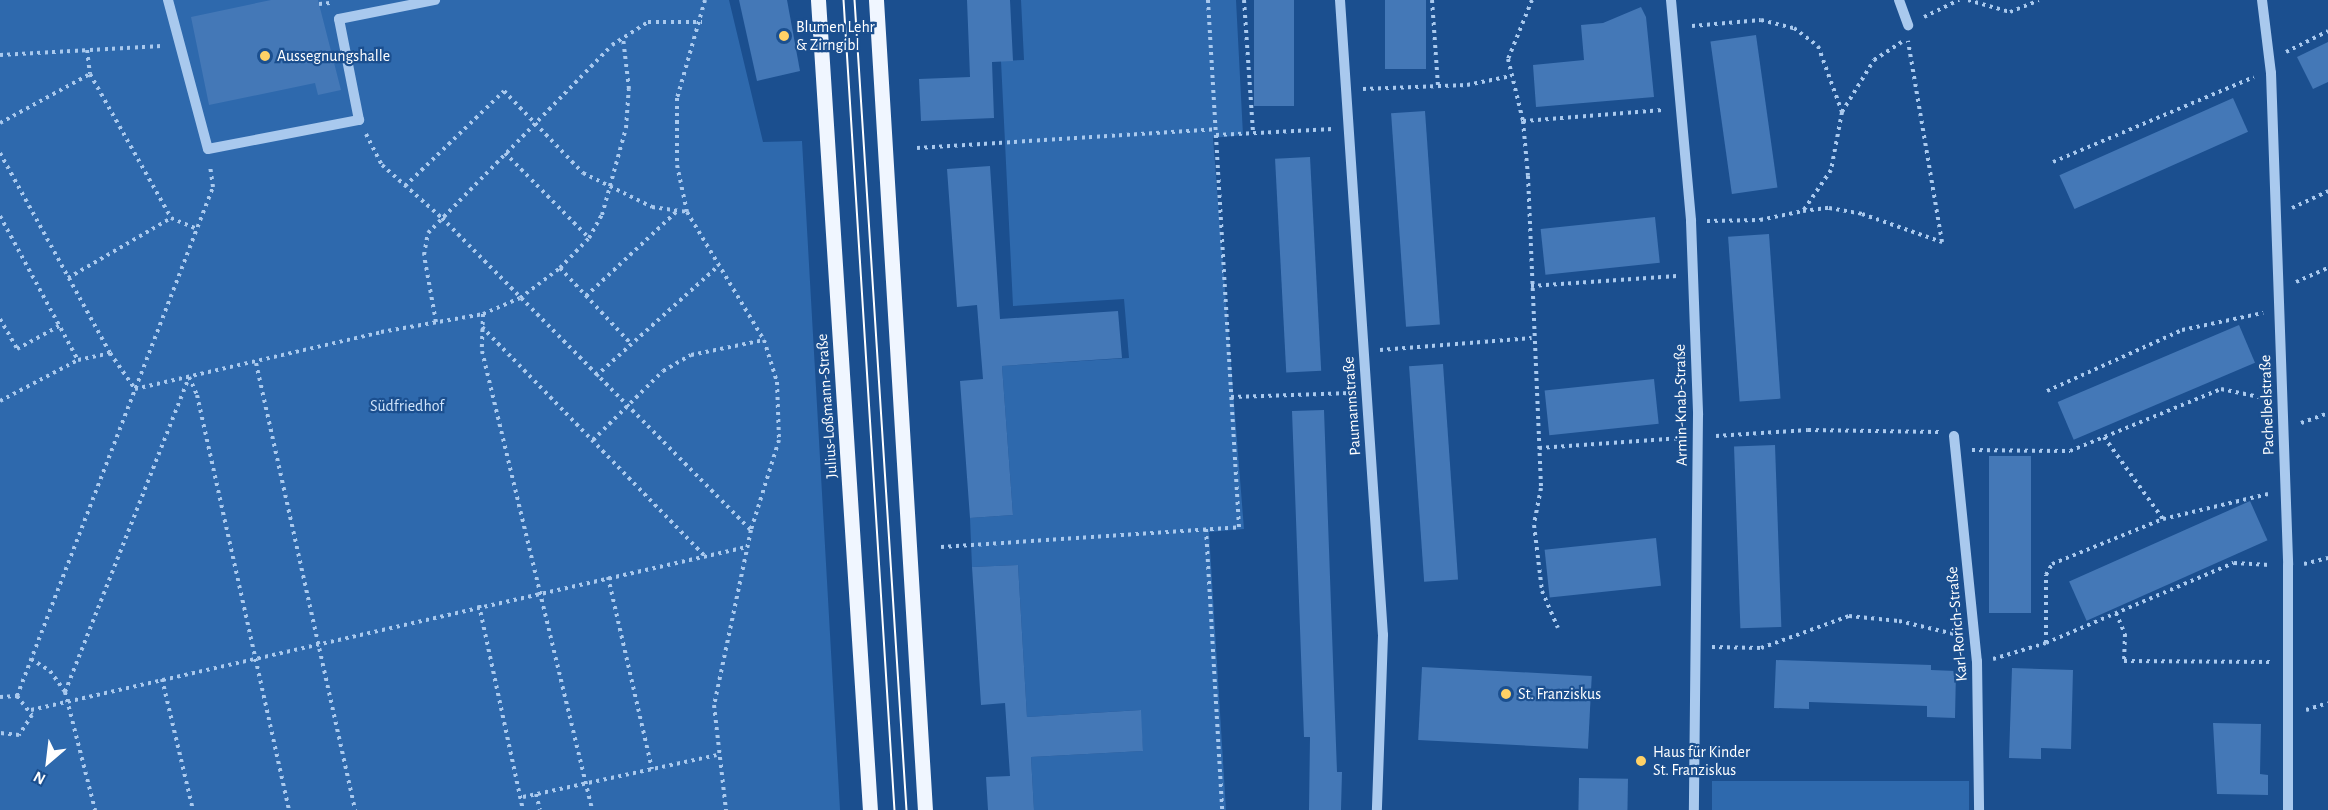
<!DOCTYPE html>
<html>
<head>
<meta charset="utf-8">
<style>
	body { margin:0 }
	#map { position:relative; width:2328px; height:810px; overflow:hidden; background:#1b4f8f; font-family:"Alegreya Sans",sans-serif }
	div>[style] { position:absolute }
	.green>* { inset:0; background:#2e69ad; transform-origin:0 0 }
	.building>* { inset:0; background:#4478b7; transform-origin:0 0 }
	.path>* { height:4px; margin-top:-2px; transform-origin:0; background:repeating-linear-gradient(90deg,#a9c9ee 0 3px,transparent 0 7.5px) }
	.minor>* { height:10px; margin:-5px; padding:0 5px; transform-origin:5px; border-radius:5px; background:#a9c9ee }
	.major>* { height:15px; margin:-7.5px; padding:0 7.5px; transform-origin:7.5px; border-radius:7.5px; background:#f0f6ff }
	.tram>* { height:1.5px; margin:-0.75px; padding:0 0.75px; transform-origin:0.75px; border-radius:0.75px; background:#fff }
	.dots>* { width:16px; height:16px; translate:-50% -50%; box-sizing:border-box; border:3px solid #1b4f8f; border-radius:50% }
	span { translate:-50% -50%; white-space:nowrap; text-align:center; line-height:1.15; -webkit-text-stroke:4.5px #1b4f8f; paint-order:stroke }
	.poi-label { font-size:16px; color:#fff }
	.left { translate:0 -50%; text-align:left }
	.street-label { font-size:16px; color:#fff }
	.park-label { font-size:16px; color:#cfe3fa }
	.north { position:absolute; left:18px; top:732px; width:60px; height:60px; -webkit-text-stroke:4px #1b4f8f; paint-order:stroke; rotate:208deg; font-size:16px; font-weight:700; line-height:24px; text-align:center; color:#fff }
	.north::after { content:''; display:block; margin:auto; width:21px; height:27px; background:#fff; clip-path:polygon(50% 0,100% 100%,50% 72%,0 100%) }
</style>
</head>
<body>
<div id="map">
	<div class="green">
		<i style="clip-path:polygon(0 0,729px 0,763px 142px,802px 141px,840px 810px,0 810px)"></i>
		<i style="clip-path:polygon(1021px 0,1236px 0,1243px 135px,1213px 138px,1244px 529px,1209px 532px,1226px 810px,1034px 810px,1031px 757px,1143px 751px,1140px 710px,1027px 717px,1018px 565px,972px 567px,970px 518px,1013px 515px,1002px 366px,1129px 358px,1124px 299px,1013px 306px,1001px 61px,1024px 60px)"></i>
		<i style="left:1712px;top:781px;width:257px;height:29px"></i>
	</div>
	<div class="building">
		<i style="clip-path:polygon(271px 0,318px 0,341px 90px,318px 95px,315px 83px,209px 105px,191px 17px)"></i>
		<i style="clip-path:polygon(739px 0,787px 0,800px 71px,757px 81px)"></i>
		<i style="clip-path:polygon(967px 0,1010px 0,1013px 61px,992px 62px,994px 118px,921px 121px,919px 79px,970px 77px)"></i>
		<i style="left:1254px;top:0;width:40px;height:106px"></i>
		<i style="left:1385px;top:0;width:41px;height:69px"></i>
		<i style="clip-path:polygon(1641px 7px,1646px 17px,1654px 97px,1536px 107px,1533px 65px,1584px 60px,1581px 25px,1603px 23px)"></i>
		<i style="left:1756px;top:35px;width:154px;height:46px;rotate:82deg"></i>
		<i style="clip-path:polygon(2328px 42px,2328px 82px,2313px 89px,2297px 57px)"></i>
		<i style="left:2233px;top:98px;width:37px;height:190px;rotate:66deg"></i>
		<i style="left:1425px;top:111px;width:214px;height:34px;rotate:86deg"></i>
		<i style="left:1310px;top:157px;width:214px;height:35px;rotate:87deg"></i>
		<i style="clip-path:polygon(990px 166px,1000px 319px,1118px 311px,1122px 358px,1002px 366px,1013px 515px,970px 518px,960px 381px,983px 379px,977px 305px,957px 307px,947px 169px)"></i>
		<i style="left:1655px;top:217px;width:46px;height:115px;rotate:84deg"></i>
		<i style="left:1769px;top:234px;width:165px;height:41px;rotate:86deg"></i>
		<i style="left:2239px;top:325px;width:41px;height:197px;rotate:67deg"></i>
		<i style="left:1443px;top:364px;width:216px;height:34px;rotate:86deg"></i>
		<i style="left:1654px;top:379px;width:45px;height:110px;rotate:84deg"></i>
		<i style="clip-path:polygon(1324px 410px,1337px 772px,1342px 772px,1341px 810px,1309px 810px,1310px 737px,1304px 737px,1292px 411px)"></i>
		<i style="left:1775px;top:445px;width:182px;height:41px;rotate:88deg"></i>
		<i style="left:2031px;top:456px;width:157px;height:42px;rotate:90deg"></i>
		<i style="left:2250px;top:501px;width:43px;height:198px;rotate:66deg"></i>
		<i style="left:1656px;top:538px;width:48px;height:112px;rotate:84deg"></i>
		<i style="clip-path:polygon(1018px 565px,1027px 717px,1141px 710px,1143px 751px,1031px 757px,1034px 810px,988px 810px,986px 777px,1010px 776px,1005px 703px,981px 705px,972px 567px)"></i>
		<i style="clip-path:polygon(1776px 660px,1931px 665px,1931px 670px,1956px 671px,1955px 718px,1927px 717px,1927px 706px,1809px 702px,1809px 709px,1774px 708px)"></i>
		<i style="left:1422px;top:667px;width:170px;height:73px;rotate:3deg"></i>
		<i style="clip-path:polygon(2012px 668px,2073px 670px,2071px 749px,2041px 748px,2041px 759px,2009px 758px)"></i>
		<i style="clip-path:polygon(2213px 723px,2261px 724px,2260px 774px,2268px 775px,2268px 795px,2217px 794px)"></i>
		<i style="left:1579px;top:778px;width:49px;height:32px;rotate:1deg"></i>
	</div>
	<div class="path">
		<i style="left:705px;top:0;width:102px;rotate:105.9deg"></i>
		<i style="left:677px;top:98px;width:67px;rotate:90deg"></i>
		<i style="left:677px;top:165px;width:48px;rotate:78deg"></i>
		<i style="left:687px;top:212px;width:149px;rotate:59deg"></i>
		<i style="left:764px;top:340px;width:44px;rotate:72.8deg"></i>
		<i style="left:777px;top:382px;width:58px;rotate:88deg"></i>
		<i style="left:779px;top:440px;width:94px;rotate:107.3deg"></i>
		<i style="left:751px;top:530px;width:179px;rotate:101.9deg"></i>
		<i style="left:714px;top:705px;width:106px;rotate:83.5deg"></i>
		<i style="left:1244px;top:0;width:133px;rotate:86.1deg"></i>
		<i style="left:1432px;top:0;width:86px;rotate:86deg"></i>
		<i style="left:1532px;top:0;width:64px;rotate:112.1deg"></i>
		<i style="left:1508px;top:59px;width:64px;rotate:76.4deg"></i>
		<i style="left:1523px;top:121px;width:55px;rotate:84.8deg"></i>
		<i style="left:1528px;top:176px;width:312px;rotate:87.6deg"></i>
		<i style="left:1541px;top:488px;width:38px;rotate:101deg"></i>
		<i style="left:1534px;top:525px;width:66px;rotate:83.1deg"></i>
		<i style="left:1542px;top:591px;width:40px;rotate:66.6deg"></i>
		<i style="left:1968px;top:0;width:44px;rotate:15.9deg"></i>
		<i style="left:2010px;top:12px;width:31px;rotate:-22deg"></i>
		<i style="left:319px;top:4px;width:11px;rotate:-5deg"></i>
		<i style="left:1924px;top:17px;width:39px;rotate:-26deg"></i>
		<i style="left:1692px;top:26px;width:69px;rotate:-5deg"></i>
		<i style="left:1761px;top:20px;width:34px;rotate:14deg"></i>
		<i style="left:1794px;top:28px;width:30px;rotate:37deg"></i>
		<i style="left:1818px;top:46px;width:70px;rotate:70deg"></i>
		<i style="left:1842px;top:112px;width:59px;rotate:100.7deg"></i>
		<i style="left:1831px;top:170px;width:50px;rotate:124.3deg"></i>
		<i style="left:1803px;top:211px;width:26px;rotate:-7deg"></i>
		<i style="left:1829px;top:208px;width:34px;rotate:10deg"></i>
		<i style="left:1862px;top:214px;width:85px;rotate:19.3deg"></i>
		<i style="left:1942px;top:242px;width:204px;rotate:-99.6deg"></i>
		<i style="left:87px;top:50px;width:24px;rotate:83deg"></i>
		<i style="left:90px;top:74px;width:165px;rotate:60.6deg"></i>
		<i style="left:171px;top:218px;width:28px;rotate:23deg"></i>
		<i style="left:2286px;top:52px;width:47px;rotate:-26.6deg"></i>
		<i style="left:0;top:55px;width:162px;rotate:-3.2deg"></i>
		<i style="left:1363px;top:89px;width:104px;rotate:-2.2deg"></i>
		<i style="left:1467px;top:85px;width:45px;rotate:-11.6deg"></i>
		<i style="left:1842px;top:112px;width:61px;rotate:-58.4deg"></i>
		<i style="left:1874px;top:60px;width:33px;rotate:-33deg"></i>
		<i style="left:1523px;top:121px;width:140px;rotate:-4.5deg"></i>
		<i style="left:0;top:123px;width:102px;rotate:-28.6deg"></i>
		<i style="left:366px;top:134px;width:35px;rotate:63deg"></i>
		<i style="left:382px;top:165px;width:80px;rotate:41.5deg"></i>
		<i style="left:442px;top:218px;width:439px;rotate:45.3deg"></i>
		<i style="left:1216px;top:135px;width:117px;rotate:-2.9deg"></i>
		<i style="left:917px;top:148px;width:299px;rotate:-3.6deg"></i>
		<i style="left:0;top:153px;width:228px;rotate:61.2deg"></i>
		<i style="left:505px;top:153px;width:120px;rotate:45.3deg"></i>
		<i style="left:2053px;top:162px;width:218px;rotate:-22.9deg"></i>
		<i style="left:405px;top:186px;width:137px;rotate:-43.8deg"></i>
		<i style="left:504px;top:91px;width:114px;rotate:46.1deg"></i>
		<i style="left:583px;top:173px;width:77px;rotate:26.2deg"></i>
		<i style="left:652px;top:207px;width:35px;rotate:8deg"></i>
		<i style="left:2292px;top:208px;width:40px;rotate:-25deg"></i>
		<i style="left:0;top:216px;width:164px;rotate:61.6deg"></i>
		<i style="left:1707px;top:221px;width:53px;rotate:-1.1deg"></i>
		<i style="left:1760px;top:220px;width:44px;rotate:-11.8deg"></i>
		<i style="left:560px;top:268px;width:104px;rotate:46.9deg"></i>
		<i style="left:68px;top:278px;width:119px;rotate:-30.2deg"></i>
		<i style="left:2296px;top:282px;width:35px;rotate:-24deg"></i>
		<i style="left:1531px;top:286px;width:146px;rotate:-3.9deg"></i>
		<i style="left:586px;top:296px;width:125px;rotate:-43deg"></i>
		<i style="left:483px;top:314px;width:37px;rotate:92deg"></i>
		<i style="left:482px;top:351px;width:472px;rotate:76.5deg"></i>
		<i style="left:0;top:319px;width:34px;rotate:60deg"></i>
		<i style="left:17px;top:349px;width:48px;rotate:-28.7deg"></i>
		<i style="left:436px;top:322px;width:68px;rotate:-100.2deg"></i>
		<i style="left:424px;top:255px;width:22px;rotate:-80deg"></i>
		<i style="left:428px;top:233px;width:263px;rotate:-45.6deg"></i>
		<i style="left:612px;top:45px;width:43px;rotate:-32.6deg"></i>
		<i style="left:648px;top:22px;width:54px"></i>
		<i style="left:482px;top:327px;width:320px;rotate:45.8deg"></i>
		<i style="left:1380px;top:350px;width:152px;rotate:-4.5deg"></i>
		<i style="left:256px;top:363px;width:458px;rotate:77.5deg"></i>
		<i style="left:596px;top:376px;width:164px;rotate:-42deg"></i>
		<i style="left:189px;top:377px;width:20px;rotate:66deg"></i>
		<i style="left:197px;top:395px;width:425px;rotate:77.5deg"></i>
		<i style="left:2047px;top:391px;width:148px;rotate:-24.3deg"></i>
		<i style="left:2182px;top:330px;width:83px;rotate:-11.9deg"></i>
		<i style="left:1231px;top:397px;width:120px;rotate:-1.9deg"></i>
		<i style="left:0;top:401px;width:88px;rotate:-27.7deg"></i>
		<i style="left:78px;top:360px;width:33px;rotate:-12deg"></i>
		<i style="left:110px;top:353px;width:44px;rotate:55.2deg"></i>
		<i style="left:135px;top:389px;width:253px;rotate:-13deg"></i>
		<i style="left:381px;top:332px;width:104px;rotate:-10deg"></i>
		<i style="left:483px;top:314px;width:40px;rotate:-23.4deg"></i>
		<i style="left:520px;top:298px;width:50px;rotate:-36.9deg"></i>
		<i style="left:560px;top:268px;width:42px;rotate:-46deg"></i>
		<i style="left:589px;top:238px;width:26px;rotate:-61deg"></i>
		<i style="left:602px;top:215px;width:90px;rotate:-74.6deg"></i>
		<i style="left:626px;top:128px;width:39px;rotate:-86deg"></i>
		<i style="left:629px;top:89px;width:51px;rotate:-96.7deg"></i>
		<i style="left:2301px;top:423px;width:29px;rotate:-20deg"></i>
		<i style="left:1716px;top:436px;width:92px;rotate:-3.7deg"></i>
		<i style="left:1808px;top:430px;width:131px;rotate:0.9deg"></i>
		<i style="left:2104px;top:437px;width:101px;rotate:54.3deg"></i>
		<i style="left:593px;top:440px;width:98px;rotate:-44.6deg"></i>
		<i style="left:663px;top:371px;width:32px;rotate:-30deg"></i>
		<i style="left:691px;top:355px;width:75px;rotate:-11.6deg"></i>
		<i style="left:1539px;top:448px;width:143px;rotate:-4deg"></i>
		<i style="left:1972px;top:450px;width:98px;rotate:0.6deg"></i>
		<i style="left:2070px;top:451px;width:163px;rotate:-22.3deg"></i>
		<i style="left:2221px;top:389px;width:44px;rotate:11.8deg"></i>
		<i style="left:1206px;top:529px;width:281px;rotate:86.7deg"></i>
		<i style="left:941px;top:547px;width:299px;rotate:-3.8deg"></i>
		<i style="left:1239px;top:527px;width:528px;rotate:-93.37deg"></i>
		<i style="left:2304px;top:564px;width:25px;rotate:-14deg"></i>
		<i style="left:608px;top:577px;width:197px;rotate:77.1deg"></i>
		<i style="left:479px;top:605px;width:210px;rotate:77.9deg"></i>
		<i style="left:2116px;top:613px;width:23px;rotate:67deg"></i>
		<i style="left:2125px;top:634px;width:27px;rotate:92deg"></i>
		<i style="left:2124px;top:661px;width:148px;rotate:0.4deg"></i>
		<i style="left:2046px;top:643px;width:68px;rotate:-90deg"></i>
		<i style="left:2046px;top:575px;width:13px;rotate:-61deg"></i>
		<i style="left:2052px;top:564px;width:120px;rotate:-22.1deg"></i>
		<i style="left:2163px;top:519px;width:108px;rotate:-13.4deg"></i>
		<i style="left:1712px;top:647px;width:49px;rotate:1.2deg"></i>
		<i style="left:1761px;top:648px;width:94px;rotate:-20deg"></i>
		<i style="left:1849px;top:616px;width:50px;rotate:5.7deg"></i>
		<i style="left:1899px;top:621px;width:61px;rotate:13.3deg"></i>
		<i style="left:31px;top:659px;width:22px;rotate:32deg"></i>
		<i style="left:50px;top:671px;width:26px;rotate:54deg"></i>
		<i style="left:65px;top:692px;width:122px;rotate:75.7deg"></i>
		<i style="left:1993px;top:659px;width:55px;rotate:-16.8deg"></i>
		<i style="left:2046px;top:643px;width:204px;rotate:-23.1deg"></i>
		<i style="left:2234px;top:563px;width:36px;rotate:3deg"></i>
		<i style="left:162px;top:679px;width:135px;rotate:76.7deg"></i>
		<i style="left:65px;top:692px;width:338px;rotate:-68.5deg"></i>
		<i style="left:17px;top:696px;width:545px;rotate:-68.94deg"></i>
		<i style="left:213px;top:187px;width:21px;rotate:-98deg"></i>
		<i style="left:0;top:697px;width:17px;rotate:-3deg"></i>
		<i style="left:17px;top:696px;width:24px;rotate:52deg"></i>
		<i style="left:32px;top:715px;width:24px;rotate:123deg"></i>
		<i style="left:19px;top:735px;width:19px;rotate:-174deg"></i>
		<i style="left:31px;top:710px;width:734px;rotate:-12.83deg"></i>
		<i style="left:2306px;top:710px;width:23px;rotate:-18deg"></i>
		<i style="left:536px;top:794px;width:16px;rotate:76deg"></i>
		<i style="left:523px;top:797px;width:198px;rotate:-12.2deg"></i>
	</div>
	<div class="minor">
		<i style="left:168px;top:0;width:154px;rotate:75deg"></i>
		<i style="left:208px;top:149px;width:154px;rotate:-10.9deg"></i>
		<i style="left:359px;top:120px;width:103px;rotate:-101.2deg"></i>
		<i style="left:339px;top:19px;width:98px;rotate:-11.2deg"></i>
		<i style="left:1340px;top:0;width:636px;rotate:86.13deg"></i>
		<i style="left:1383px;top:635px;width:175px;rotate:92deg"></i>
		<i style="left:1671px;top:0;width:222px;rotate:84.8deg"></i>
		<i style="left:1691px;top:221px;width:194px;rotate:87.9deg"></i>
		<i style="left:1698px;top:415px;width:395px;rotate:90.6deg"></i>
		<i style="left:1899px;top:0;width:27px;rotate:70deg"></i>
		<i style="left:2262px;top:0;width:74px;rotate:83deg"></i>
		<i style="left:2271px;top:73px;width:492px;rotate:88deg"></i>
		<i style="left:2288px;top:565px;width:245px;rotate:90deg"></i>
		<i style="left:1954px;top:436px;width:226px;rotate:84.2deg"></i>
		<i style="left:1977px;top:661px;width:149px;rotate:89.2deg"></i>
	</div>
	<div class="major">
		<i style="left:818px;top:0;width:812px;rotate:86.33deg"></i>
		<i style="left:876px;top:0;width:811px;rotate:86.54deg"></i>
	</div>
	<div class="tram">
		<i style="left:844px;top:0;width:812px;rotate:86.4deg"></i>
		<i style="left:855px;top:0;width:812px;rotate:86.33deg"></i>
	</div>
	<div class="dots">
		<i style="left:784px;top:36px;background:#ffd166"></i>
		<i style="left:265px;top:56px;background:#ffd166"></i>
		<i style="left:1506px;top:694px;background:#ffd166"></i>
		<i style="left:1641px;top:761px;background:#ffd166"></i>
	</div>
	<div class="poi-label">
		<span class="left" style="left:796px;top:36px">Blumen Lehr<br>&amp; Zirngibl</span>
		<span class="left" style="left:277px;top:56px">Aussegnungshalle</span>
		<span class="left" style="left:1518px;top:694px">St. Franziskus</span>
		<span class="left" style="left:1653px;top:761px">Haus für Kinder<br>St. Franziskus</span>
	</div>
	<div class="street-label">
		<span style="left:1681px;top:405px;rotate:-91deg">Armin-Knab-Straße</span>
		<span style="left:2267px;top:405px;rotate:-92deg">Pachelbelstraße</span>
		<span style="left:827px;top:406px;rotate:-94deg">Julius-Loßmann-Straße</span>
		<span style="left:1352px;top:406px;rotate:-94deg">Paumannstraße</span>
		<span style="left:1957px;top:624px;rotate:-95deg">Karl-Rorich-Straße</span>
	</div>
	<div class="park-label">
		<span style="left:407px;top:406px">Südfriedhof</span>
	</div>
	<div class="north">N</div>
</div>
</body>
</html>
